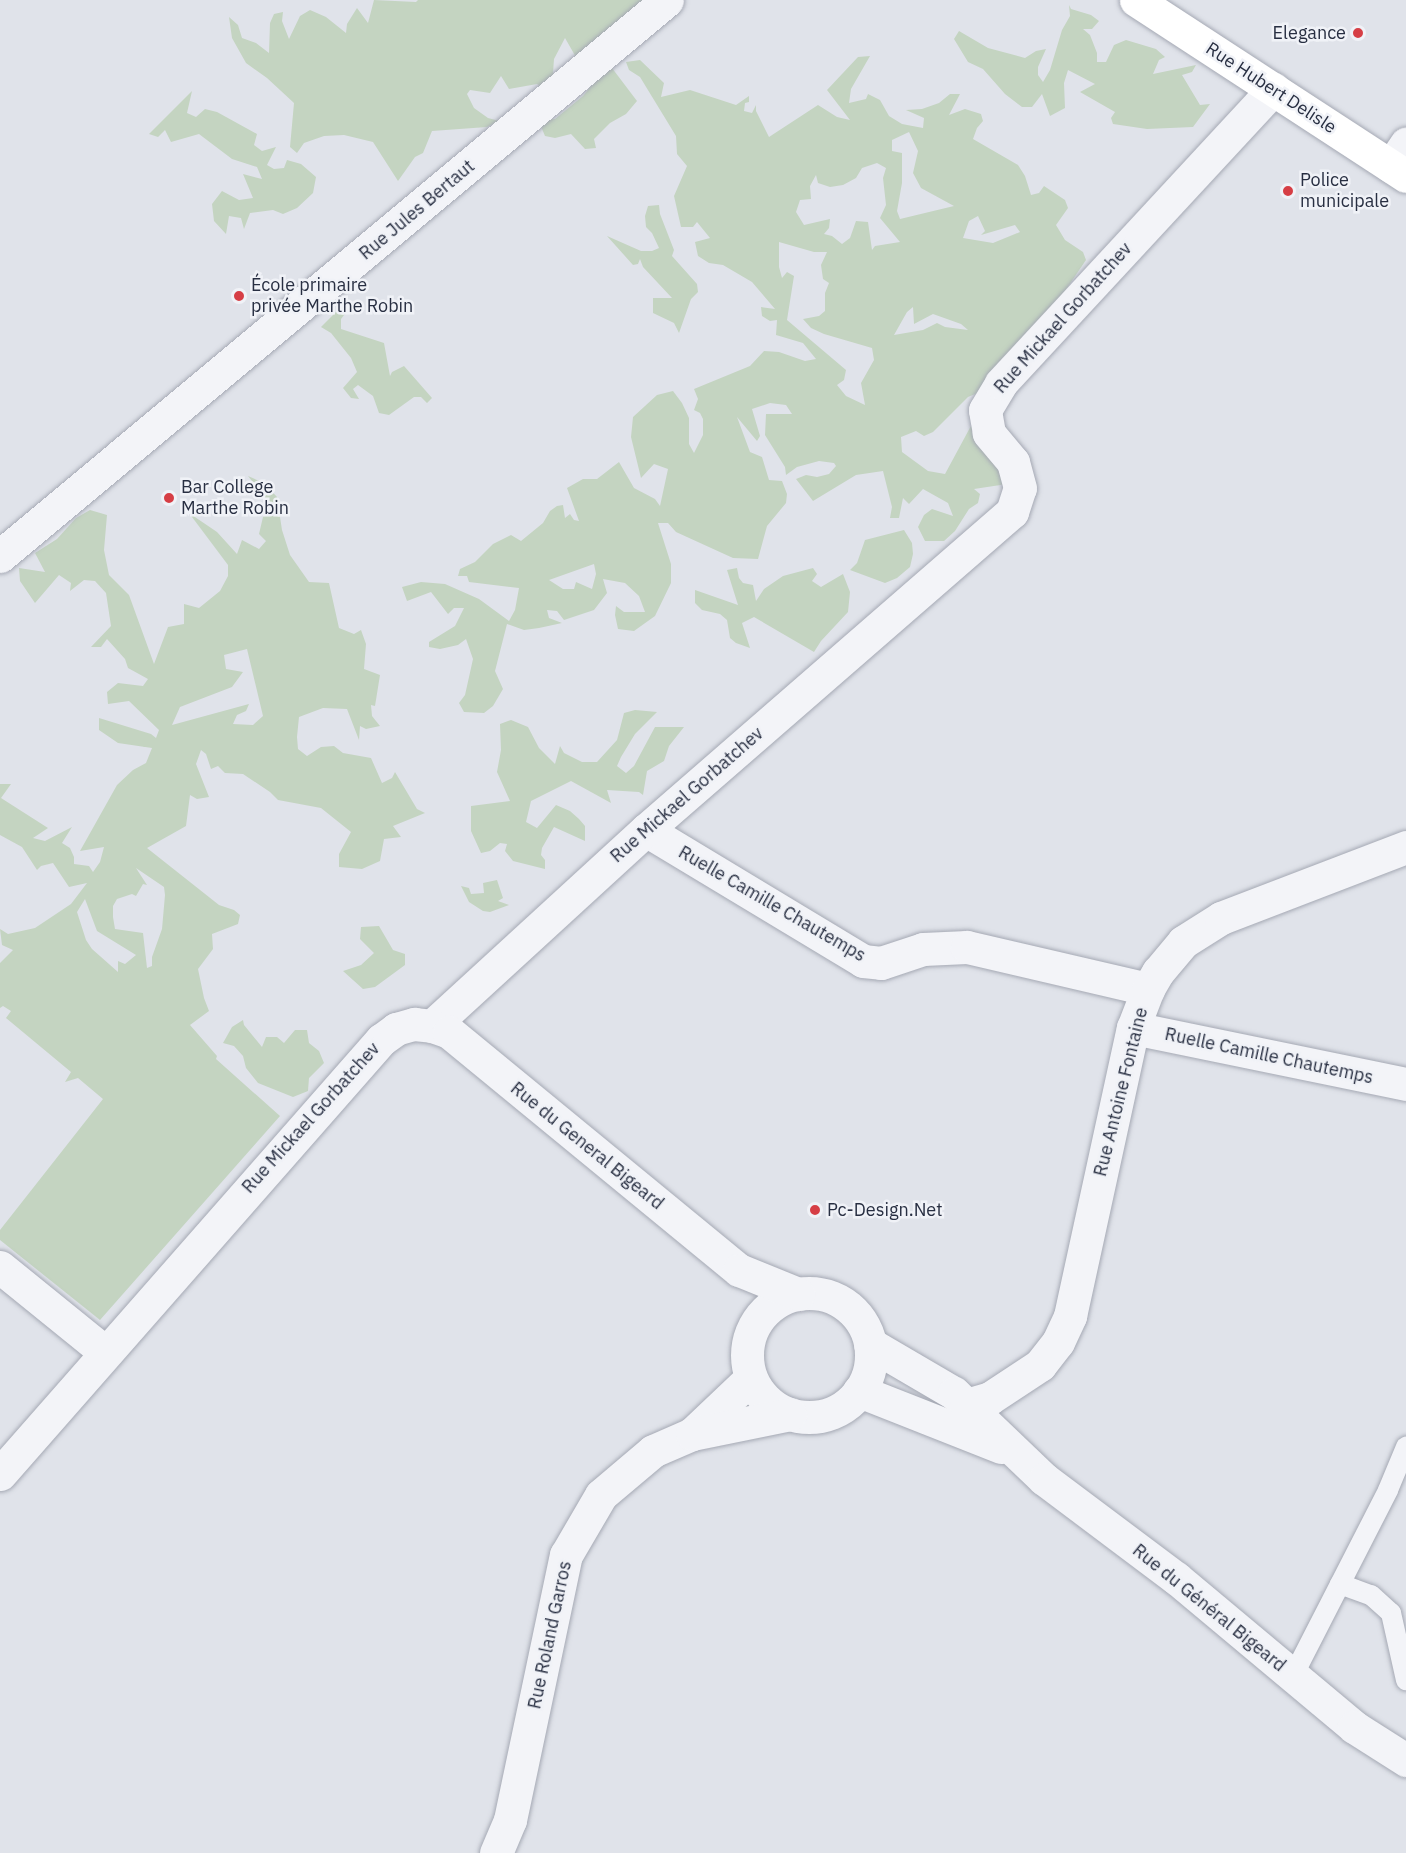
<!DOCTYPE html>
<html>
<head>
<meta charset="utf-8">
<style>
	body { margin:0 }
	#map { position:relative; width:1406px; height:1853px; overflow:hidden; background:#e0e3ea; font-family:"IBM Plex Sans",sans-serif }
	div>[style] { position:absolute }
	.green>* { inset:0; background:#c4d4c1 }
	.roads { filter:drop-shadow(0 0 2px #a5a9b4) drop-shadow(0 0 2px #a5a9b4) }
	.lane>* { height:20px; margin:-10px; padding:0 10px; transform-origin:10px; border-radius:10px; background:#f3f4f8 }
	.street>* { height:33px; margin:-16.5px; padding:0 16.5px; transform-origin:16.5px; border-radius:16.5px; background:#f3f4f8 }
	.street>.ring { margin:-16.5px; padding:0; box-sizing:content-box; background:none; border:33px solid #f3f4f8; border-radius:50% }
	.secondary>* { height:33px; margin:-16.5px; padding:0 16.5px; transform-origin:16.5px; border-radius:16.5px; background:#fff }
	.dots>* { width:16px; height:16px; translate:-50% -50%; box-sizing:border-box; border:3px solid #f0f2f7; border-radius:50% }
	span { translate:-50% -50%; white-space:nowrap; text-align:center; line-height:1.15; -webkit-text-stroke:5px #f0f2f7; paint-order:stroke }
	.poi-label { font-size:18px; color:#282f42 }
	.right { translate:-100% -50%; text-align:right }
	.left { translate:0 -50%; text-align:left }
	.street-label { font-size:18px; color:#282f42 }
</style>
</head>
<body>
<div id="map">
	<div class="green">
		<i style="clip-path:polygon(374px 0,416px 2px,418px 0,645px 0,577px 59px,565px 38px,554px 59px,553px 73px,560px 77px,549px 92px,537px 84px,509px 89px,501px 76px,490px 93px,470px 90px,467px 94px,474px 108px,488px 118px,499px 121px,487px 127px,432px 131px,423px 153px,415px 157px,398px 181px,373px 142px,344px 135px,324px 136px,304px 143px,297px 153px,290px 147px,294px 103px,267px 78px,246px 63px,232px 38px,229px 17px,238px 25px,242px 38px,256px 43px,269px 53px,270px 23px,274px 14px,283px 12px,282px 21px,289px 39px,300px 16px,310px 10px,326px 17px,346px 33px,347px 24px,357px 8px,368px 23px)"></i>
		<i style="clip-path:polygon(1069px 5px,1071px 9px,1091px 15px,1099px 21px,1092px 29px,1083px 29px,1090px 35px,1097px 53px,1097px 62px,1106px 62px,1114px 45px,1126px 40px,1156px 49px,1165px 57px,1159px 60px,1153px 74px,1196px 65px,1192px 72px,1182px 75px,1200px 105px,1210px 104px,1193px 127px,1147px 129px,1113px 124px,1111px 118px,1115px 112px,1080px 92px,1095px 84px,1068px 70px,1064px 83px,1065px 108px,1050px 116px,1042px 94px,1032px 107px,1022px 107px,1005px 94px,983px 69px,968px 62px,954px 39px,959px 31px,988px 48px,1025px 58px,1036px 51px,1046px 49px,1038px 67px,1038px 75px,1043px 82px,1050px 70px,1062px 30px,1070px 16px)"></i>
		<i style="clip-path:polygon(evenodd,870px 56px,851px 89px,849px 103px,866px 99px,868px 94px,880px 100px,889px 116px,902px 124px,923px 128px,924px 118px,906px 110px,922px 109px,939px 103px,950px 94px,960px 94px,949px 115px,965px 109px,981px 114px,983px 121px,977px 128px,973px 139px,1018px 165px,1025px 176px,1031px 195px,1039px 193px,1044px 186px,1065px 200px,1068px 208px,1056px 225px,1065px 240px,1083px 252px,1086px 260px,1065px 291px,980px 392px,968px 397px,933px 432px,924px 436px,916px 431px,901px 437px,902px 452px,928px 471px,945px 474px,972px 424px,1007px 484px,974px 489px,980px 494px,978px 503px,969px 509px,955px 531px,944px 541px,925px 541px,918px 527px,924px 515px,932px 509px,953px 516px,948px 503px,923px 489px,909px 504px,903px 498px,899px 518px,890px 518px,892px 507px,883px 471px,856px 475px,813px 501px,796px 479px,806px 475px,817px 477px,829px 474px,836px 466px,834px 463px,819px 461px,797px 467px,786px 475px,785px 467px,765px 435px,766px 414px,792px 414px,786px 405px,770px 403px,752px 409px,760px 436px,757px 441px,737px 417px,750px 452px,762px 457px,769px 480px,782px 481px,787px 494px,786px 503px,767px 526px,758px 559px,733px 558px,676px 532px,668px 523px,658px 523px,671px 564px,671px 583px,655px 616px,634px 631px,618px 629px,615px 615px,616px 606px,624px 612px,645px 612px,639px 596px,625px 583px,603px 579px,607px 593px,594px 610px,564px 620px,557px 611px,547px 610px,549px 618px,562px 623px,539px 628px,524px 630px,507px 624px,495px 671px,503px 689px,493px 706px,484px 713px,464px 712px,459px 703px,465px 695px,473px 659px,466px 639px,458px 645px,440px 649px,429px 647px,429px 642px,455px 626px,464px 608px,454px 608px,448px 614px,431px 592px,407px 601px,402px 587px,421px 582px,445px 584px,479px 599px,509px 621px,515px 610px,519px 588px,469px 582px,467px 576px,458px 576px,460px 569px,475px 562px,493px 544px,511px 535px,521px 541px,543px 523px,550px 511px,557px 506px,563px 505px,565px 518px,570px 514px,574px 520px,579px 521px,567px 488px,583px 479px,597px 479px,619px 462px,634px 488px,655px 499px,660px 506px,668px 469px,654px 464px,641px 478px,631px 437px,633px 417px,657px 395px,673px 391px,682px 403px,689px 418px,689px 444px,694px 453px,703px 435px,703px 419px,700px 413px,694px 410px,698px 399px,694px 389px,750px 366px,764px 351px,779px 352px,805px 361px,816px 359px,803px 343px,776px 335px,777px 320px,770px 321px,762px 316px,761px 307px,775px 309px,752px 282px,723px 265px,709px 263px,698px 256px,695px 242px,710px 238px,697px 222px,693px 227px,681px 227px,674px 196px,687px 166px,677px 154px,676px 136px,640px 77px,629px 70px,626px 62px,640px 60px,664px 83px,661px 97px,690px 90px,736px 105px,749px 96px,749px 102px,745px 103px,744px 111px,752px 113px,756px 105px,756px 111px,769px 137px,818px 105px,837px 117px,850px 120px,827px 90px,858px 57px,870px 56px,909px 132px,918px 151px,913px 173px,921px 188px,954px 206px,900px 219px,897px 211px,902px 183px,902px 153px,892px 151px,892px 140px,909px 132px,870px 56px,877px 163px,886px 168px,883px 178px,886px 205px,880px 218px,900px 242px,875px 246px,872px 250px,868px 222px,856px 221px,850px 238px,842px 244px,832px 236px,824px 234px,829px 228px,830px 219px,804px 225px,796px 212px,800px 200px,811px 199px,810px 186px,816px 175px,818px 183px,830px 187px,843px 185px,856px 178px,862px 168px,877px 163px,870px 56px,978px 216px,985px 231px,981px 235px,1015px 225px,1020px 232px,993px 243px,963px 238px,969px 221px,978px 216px,870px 56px,779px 242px,814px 252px,827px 252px,821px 265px,823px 279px,829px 283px,825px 293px,825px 311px,819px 316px,803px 319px,811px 328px,824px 334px,872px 348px,874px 360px,861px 383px,865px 405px,846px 396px,837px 385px,844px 380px,846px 370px,787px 320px,794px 276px,787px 272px,782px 278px,779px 267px,779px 242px,870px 56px,913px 307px,914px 324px,933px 314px,961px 324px,968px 330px,945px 327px,937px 323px,923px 330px,894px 335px,907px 312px,913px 307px,870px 56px,594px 564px,596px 574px,592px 589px,576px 582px,574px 589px,563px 589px,549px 580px,594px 564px)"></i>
		<i style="clip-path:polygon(612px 68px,637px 101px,626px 114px,610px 123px,594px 139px,596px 148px,585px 149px,571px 134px,555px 138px,545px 136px,540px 124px,543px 120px,555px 119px,583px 96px,601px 74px)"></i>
		<i style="clip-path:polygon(192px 91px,187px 113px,196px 117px,205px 109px,217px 112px,257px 134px,254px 145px,262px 151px,276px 147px,267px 165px,274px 169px,284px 168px,287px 160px,301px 164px,316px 177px,313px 193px,297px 208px,283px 214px,273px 210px,250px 213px,244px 229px,241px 218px,229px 216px,226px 234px,214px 221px,212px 204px,222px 191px,239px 200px,253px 198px,243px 174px,262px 179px,257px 167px,232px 159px,199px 134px,171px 142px,165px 130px,158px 137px,149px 134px)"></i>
		<i style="clip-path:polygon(659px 205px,660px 214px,674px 250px,672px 256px,697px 284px,698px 292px,691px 299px,679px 333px,674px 323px,653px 313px,653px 298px,672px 298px,643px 267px,640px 259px,638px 264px,633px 265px,607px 236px,641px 251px,652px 251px,659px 248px,652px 233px,646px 227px,645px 216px,648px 206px)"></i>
		<i style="clip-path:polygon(353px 303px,341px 319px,341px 329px,384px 343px,390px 376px,392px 372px,404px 366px,432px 398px,427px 403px,421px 397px,414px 397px,389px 415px,379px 413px,373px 396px,358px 385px,353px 389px,359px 399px,351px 398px,343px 388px,357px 372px,351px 358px,331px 333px,321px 327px,340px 308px)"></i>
		<i style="clip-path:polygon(evenodd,248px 476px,264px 483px,277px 497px,282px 530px,290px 555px,309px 582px,329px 583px,339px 628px,354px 634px,361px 630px,366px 644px,364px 669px,380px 675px,375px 706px,371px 705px,372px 716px,380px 726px,366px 729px,360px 726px,359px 740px,347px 709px,323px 708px,299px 717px,297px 737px,298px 749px,307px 756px,321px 747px,334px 746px,343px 753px,371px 758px,382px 783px,392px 778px,395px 772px,417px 809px,425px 813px,393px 826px,401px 837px,384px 839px,380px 861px,362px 869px,339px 867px,339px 854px,351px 832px,321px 808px,278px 800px,270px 792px,243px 774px,225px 773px,218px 766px,211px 769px,206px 754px,201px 750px,196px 764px,209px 797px,197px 799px,190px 795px,186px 826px,147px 848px,219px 905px,234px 910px,240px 915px,238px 924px,212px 934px,213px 949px,198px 969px,204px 998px,209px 1011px,190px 1025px,217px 1056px,216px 1059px,280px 1116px,100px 1320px,0 1240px,0 1230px,103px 1099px,78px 1078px,65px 1082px,71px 1072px,6px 1018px,11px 1011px,3px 1006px,0 1008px,0 963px,13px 950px,2px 945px,0 929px,8px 934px,35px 928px,71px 904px,87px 883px,69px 887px,53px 863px,41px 866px,37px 870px,22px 847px,0 835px,0 784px,11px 784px,1px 798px,48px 828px,33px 838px,45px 841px,72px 827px,62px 843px,70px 848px,74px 857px,74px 864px,89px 866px,93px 872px,100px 862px,104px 847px,80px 851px,117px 785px,133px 770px,146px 763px,152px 748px,118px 743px,99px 730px,99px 718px,151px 734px,156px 738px,159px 730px,129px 701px,108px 704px,107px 692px,118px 683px,143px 686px,148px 679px,128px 668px,125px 659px,107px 639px,101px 647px,91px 647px,111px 626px,106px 593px,95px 581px,84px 580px,70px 591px,71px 583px,59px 575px,35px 603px,20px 581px,19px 568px,45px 572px,35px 553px,57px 539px,76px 518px,90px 510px,107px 515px,104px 550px,109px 575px,129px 595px,154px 664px,168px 627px,184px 624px,184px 604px,199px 608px,220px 591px,228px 576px,228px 565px,189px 513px,217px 532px,237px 554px,242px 540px,259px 549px,266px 541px,259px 534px,267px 500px,248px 476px,247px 649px,263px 716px,253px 725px,233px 724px,237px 715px,246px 711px,249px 704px,172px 725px,180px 707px,232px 687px,243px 672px,226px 669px,224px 655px,247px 649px,248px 476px,136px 868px,164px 887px,165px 895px,162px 929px,152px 957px,152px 966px,147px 968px,143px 933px,115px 929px,113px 917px,113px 906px,117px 899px,132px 894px,136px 896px,143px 884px,147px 885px,136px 868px,248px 476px,85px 899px,97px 931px,136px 955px,125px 964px,118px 961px,118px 972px,92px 949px,86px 940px,77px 912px,85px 899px)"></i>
		<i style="clip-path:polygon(904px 530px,912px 543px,913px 554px,910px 567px,897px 578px,885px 583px,850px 570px,857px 563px,865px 540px)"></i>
		<i style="clip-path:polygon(737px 568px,739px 578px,743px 583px,753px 585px,756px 601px,764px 589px,783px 576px,813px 568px,817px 574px,812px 581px,821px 587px,843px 574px,850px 592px,848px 612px,821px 641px,814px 652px,754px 617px,742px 623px,750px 648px,736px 643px,730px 638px,727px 620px,720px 614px,702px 610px,695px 603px,695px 590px,738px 605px,727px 570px)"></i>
		<i style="clip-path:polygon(635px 710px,657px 712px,635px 734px,621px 757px,617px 766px,626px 773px,634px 766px,655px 727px,684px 727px,669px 746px,664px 761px,647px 771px,643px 795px,639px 792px,607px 790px,611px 803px,571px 781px,531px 801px,526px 822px,537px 828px,556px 805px,570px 811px,579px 819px,585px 826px,585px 841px,554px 827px,542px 848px,541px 855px,545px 860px,545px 869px,513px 861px,505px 851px,507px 844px,500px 843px,490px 851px,481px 853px,471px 831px,471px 806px,510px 801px,497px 772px,501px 750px,500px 724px,511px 720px,528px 727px,539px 748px,555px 764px,560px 746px,564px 753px,582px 762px,597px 762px,617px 740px,624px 713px)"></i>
		<i style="clip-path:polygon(497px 880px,503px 898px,498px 901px,509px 905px,490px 912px,483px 911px,469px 902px,461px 886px,469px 888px,471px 894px,484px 893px,483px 883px)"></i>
		<i style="clip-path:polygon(379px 926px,393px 950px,405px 954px,405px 965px,375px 987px,363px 989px,343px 971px,361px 965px,374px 953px,360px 939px,361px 927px)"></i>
		<i style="clip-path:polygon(243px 1020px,244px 1025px,262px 1047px,266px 1037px,277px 1037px,284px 1043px,295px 1030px,307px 1030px,309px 1043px,319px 1051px,324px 1063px,309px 1078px,308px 1091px,293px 1097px,258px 1083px,246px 1068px,243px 1056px,234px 1046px,223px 1043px,232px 1027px)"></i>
	</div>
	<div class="roads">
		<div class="lane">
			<i style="left:1340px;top:1584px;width:33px;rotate:20deg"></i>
			<i style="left:1371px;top:1595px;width:27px;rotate:42deg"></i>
			<i style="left:1391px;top:1613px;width:69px;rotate:77.4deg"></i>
			<i style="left:1293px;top:1676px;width:209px;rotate:-62.9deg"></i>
			<i style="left:1388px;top:1490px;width:47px;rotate:-67.3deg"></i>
		</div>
		<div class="street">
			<i style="left:1391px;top:166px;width:27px;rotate:-56deg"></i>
			<i style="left:0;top:556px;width:868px;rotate:-39.81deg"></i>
			<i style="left:646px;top:830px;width:253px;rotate:31.1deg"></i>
			<i style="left:863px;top:961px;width:18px;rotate:6deg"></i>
			<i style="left:881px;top:963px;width:44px;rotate:-18.4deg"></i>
			<i style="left:923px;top:949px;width:44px;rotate:-2.6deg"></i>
			<i style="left:967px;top:947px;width:186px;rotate:13.1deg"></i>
			<i style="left:432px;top:1026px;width:290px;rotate:-42.5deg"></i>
			<i style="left:646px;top:830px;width:485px;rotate:-41deg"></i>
			<i style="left:1012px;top:512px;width:25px;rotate:-72deg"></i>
			<i style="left:1020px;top:488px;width:27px;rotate:-105deg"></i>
			<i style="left:1013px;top:462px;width:38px;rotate:-130deg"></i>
			<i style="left:989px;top:433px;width:23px;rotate:-100deg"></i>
			<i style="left:985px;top:410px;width:31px;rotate:-59deg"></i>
			<i style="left:1001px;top:383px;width:401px;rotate:-47.2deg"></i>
			<i style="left:1133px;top:1028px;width:279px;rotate:11.6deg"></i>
			<i style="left:0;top:1267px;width:135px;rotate:39deg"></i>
			<i class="ring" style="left:747px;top:1293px;width:91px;height:91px"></i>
			<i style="left:870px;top:1344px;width:97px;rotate:30.3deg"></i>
			<i style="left:954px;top:1393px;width:124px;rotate:43.7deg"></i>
			<i style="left:1044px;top:1479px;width:165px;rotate:36.9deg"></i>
			<i style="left:1176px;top:1578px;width:232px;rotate:39.9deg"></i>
			<i style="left:1354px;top:1727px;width:62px;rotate:32.4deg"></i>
			<i style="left:859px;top:1391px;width:153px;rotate:21.5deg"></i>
			<i style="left:966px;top:1405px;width:25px;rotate:-16deg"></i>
			<i style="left:990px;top:1398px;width:60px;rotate:-33.4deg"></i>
			<i style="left:1040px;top:1365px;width:29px;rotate:-52deg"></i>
			<i style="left:1058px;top:1342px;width:29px;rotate:-65deg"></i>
			<i style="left:1070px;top:1316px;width:295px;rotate:-77.7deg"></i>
			<i style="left:1133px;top:1028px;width:42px;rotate:-69deg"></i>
			<i style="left:1148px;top:989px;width:20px;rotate:-60deg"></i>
			<i style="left:1158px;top:972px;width:39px;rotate:-50deg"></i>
			<i style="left:1183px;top:942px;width:45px;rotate:-32.3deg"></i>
			<i style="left:1221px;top:918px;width:198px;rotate:-21deg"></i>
			<i style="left:692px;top:1434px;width:81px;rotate:-43.5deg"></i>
			<i style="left:0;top:1474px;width:578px;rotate:-48.72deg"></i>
			<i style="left:381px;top:1040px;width:19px;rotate:-36deg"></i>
			<i style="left:396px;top:1029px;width:19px;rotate:-16deg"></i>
			<i style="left:414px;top:1024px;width:18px;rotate:6deg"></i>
			<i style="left:432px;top:1026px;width:18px;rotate:19deg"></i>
			<i style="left:449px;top:1032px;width:375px;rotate:39.4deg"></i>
			<i style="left:739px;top:1270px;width:64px;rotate:22.1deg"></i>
			<i style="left:496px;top:1853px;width:36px;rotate:-67deg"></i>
			<i style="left:510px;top:1820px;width:271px;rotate:-78.1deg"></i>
			<i style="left:566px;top:1555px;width:69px;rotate:-59.7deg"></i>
			<i style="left:601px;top:1495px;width:68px;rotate:-40.2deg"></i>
			<i style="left:653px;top:1451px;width:43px;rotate:-23.6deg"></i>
			<i style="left:692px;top:1434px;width:100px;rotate:-11.5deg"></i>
		</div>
		<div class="secondary">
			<i style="left:1136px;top:0;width:322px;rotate:33.1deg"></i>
		</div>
	</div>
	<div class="dots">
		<i style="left:1358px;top:33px;background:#d63e45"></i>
		<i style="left:1288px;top:191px;background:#d63e45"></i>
		<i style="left:239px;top:296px;background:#d63e45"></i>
		<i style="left:169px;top:498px;background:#d63e45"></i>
		<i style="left:815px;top:1210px;background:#d63e45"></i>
	</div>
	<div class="poi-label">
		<span class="right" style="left:1346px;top:33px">Elegance</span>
		<span class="left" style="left:1300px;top:191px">Police<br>municipale</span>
		<span class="left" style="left:251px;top:296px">École primaire<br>privée Marthe Robin</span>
		<span class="left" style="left:181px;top:498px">Bar College<br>Marthe Robin</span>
		<span class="left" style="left:827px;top:1210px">Pc-Design.Net</span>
	</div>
	<div class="street-label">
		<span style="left:1271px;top:88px;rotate:33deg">Rue Hubert Delisle</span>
		<span style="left:417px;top:210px;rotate:-40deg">Rue Jules Bertaut</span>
		<span style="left:1063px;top:318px;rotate:-48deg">Rue Mickael Gorbatchev</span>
		<span style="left:687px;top:795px;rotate:-41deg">Rue Mickael Gorbatchev</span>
		<span style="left:772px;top:904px;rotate:30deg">Ruelle Camille Chautemps</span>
		<span style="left:1269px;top:1056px;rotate:12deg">Ruelle Camille Chautemps</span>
		<span style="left:1121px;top:1092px;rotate:-76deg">Rue Antoine Fontaine</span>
		<span style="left:311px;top:1118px;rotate:-48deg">Rue Mickael Gorbatchev</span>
		<span style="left:587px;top:1146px;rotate:39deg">Rue du General Bigeard</span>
		<span style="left:1209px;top:1608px;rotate:39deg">Rue du Général Bigeard</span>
		<span style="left:550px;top:1635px;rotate:-78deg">Rue Roland Garros</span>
	</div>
</div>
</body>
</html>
